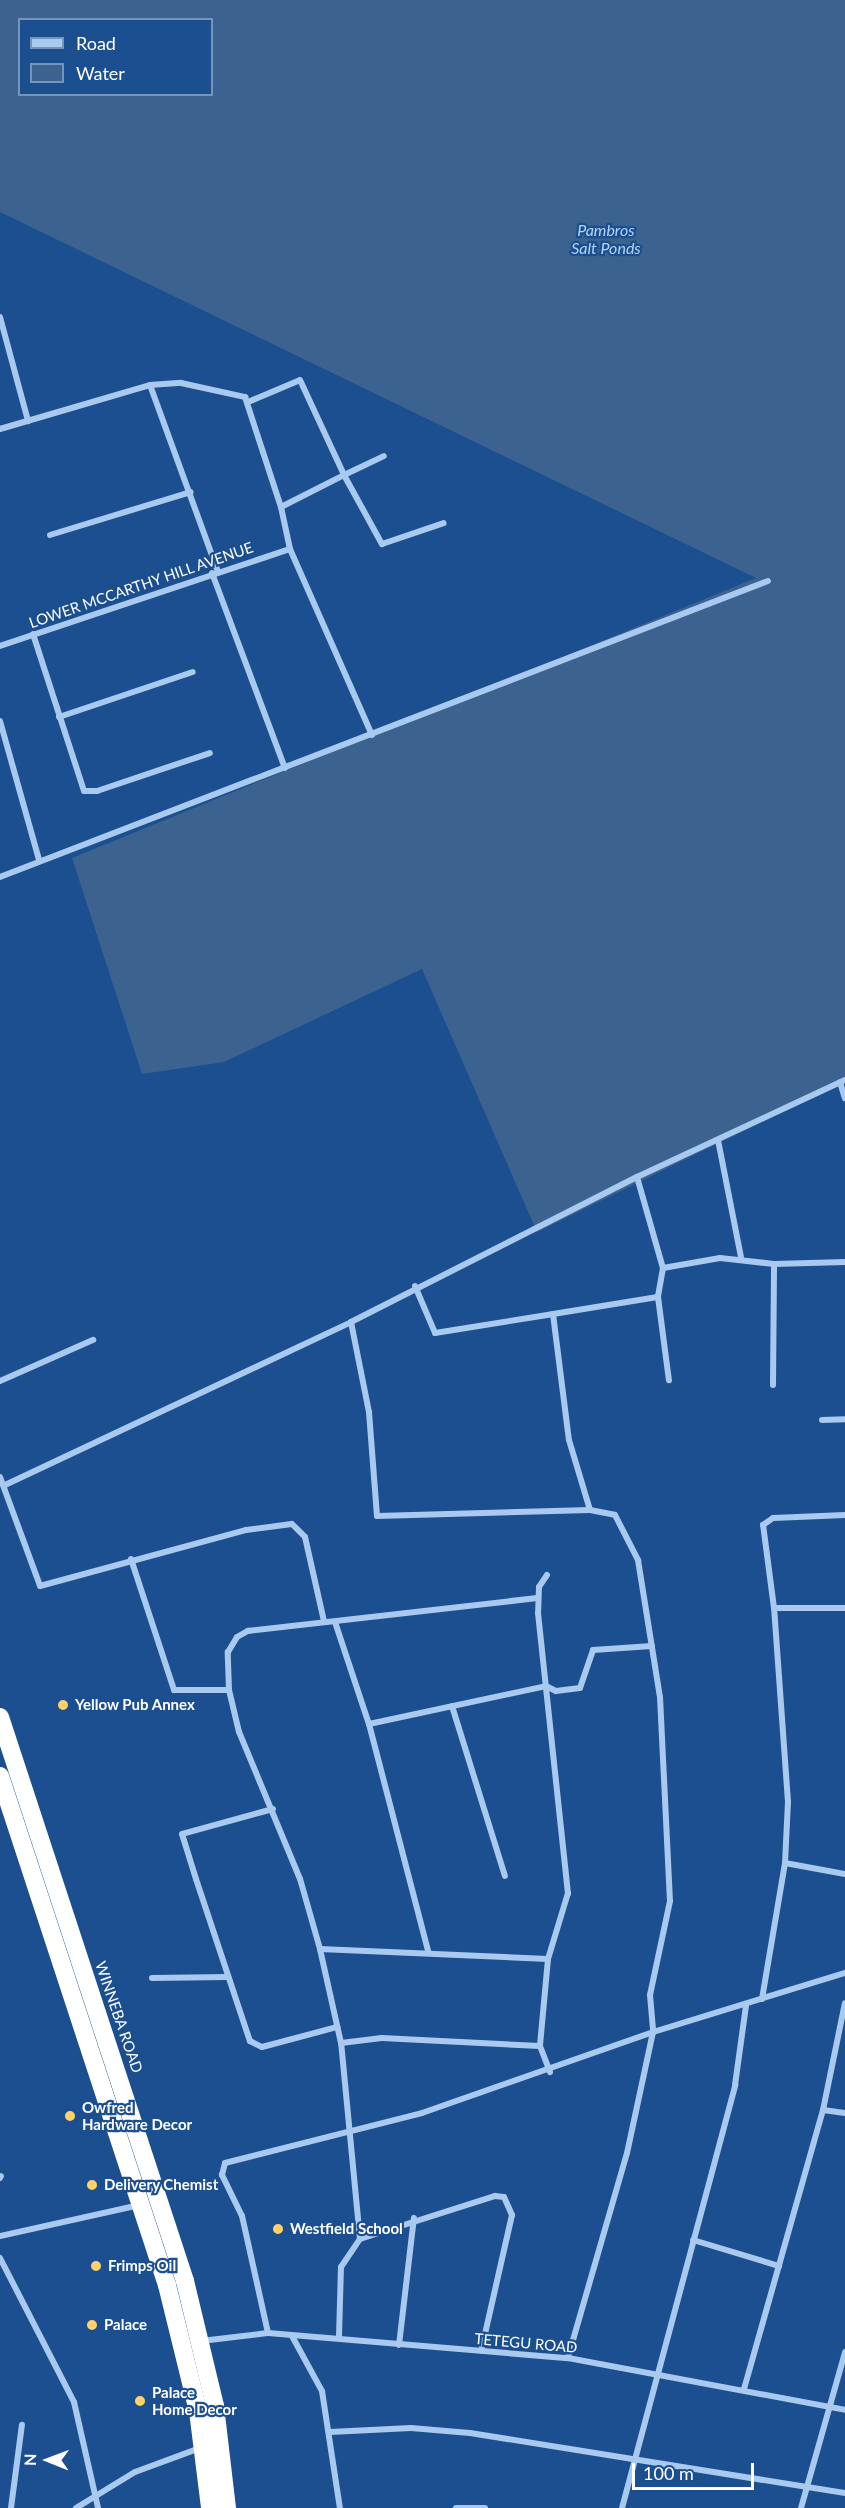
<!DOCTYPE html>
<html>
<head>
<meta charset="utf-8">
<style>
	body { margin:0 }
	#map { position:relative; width:845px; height:2508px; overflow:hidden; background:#1b4f8f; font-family:Lato,sans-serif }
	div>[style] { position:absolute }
	.water>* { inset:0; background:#3c6290 }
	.street>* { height:6px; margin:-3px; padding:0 3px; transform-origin:3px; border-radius:3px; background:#a9c9ee }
	.highway>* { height:18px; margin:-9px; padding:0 9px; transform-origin:9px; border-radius:9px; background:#fff }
	.dots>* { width:16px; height:16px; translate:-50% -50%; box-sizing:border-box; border:3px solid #1b4f8f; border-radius:50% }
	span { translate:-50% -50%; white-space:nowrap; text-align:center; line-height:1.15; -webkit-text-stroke:4.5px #1b4f8f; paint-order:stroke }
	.street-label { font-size:15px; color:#fff }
	.poi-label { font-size:15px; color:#fff; font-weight:700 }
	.left { translate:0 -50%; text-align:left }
	.water-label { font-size:16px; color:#b5d3f5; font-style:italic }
	.legend { position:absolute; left:18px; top:18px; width:195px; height:78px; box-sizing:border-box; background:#1b4f8f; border:2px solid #7695bc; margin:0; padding:8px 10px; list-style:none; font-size:18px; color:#fff }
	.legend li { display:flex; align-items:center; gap:12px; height:30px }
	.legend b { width:30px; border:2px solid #7695bc }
	.north { position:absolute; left:18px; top:2430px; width:60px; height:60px; -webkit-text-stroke:4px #1b4f8f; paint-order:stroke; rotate:271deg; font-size:16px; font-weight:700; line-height:24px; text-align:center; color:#fff }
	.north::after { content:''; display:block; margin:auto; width:21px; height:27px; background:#fff; clip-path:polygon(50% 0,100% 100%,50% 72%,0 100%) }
	.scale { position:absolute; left:632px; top:2463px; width:122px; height:27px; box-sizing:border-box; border:3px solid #fff; border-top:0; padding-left:8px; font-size:18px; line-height:21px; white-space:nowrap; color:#fff; -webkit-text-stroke:4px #1b4f8f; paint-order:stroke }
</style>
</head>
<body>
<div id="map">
	<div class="water">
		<i style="clip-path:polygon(evenodd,0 0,845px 0,845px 1081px,537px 1232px,422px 969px,224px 1062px,142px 1074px,72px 858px,756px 578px,0 212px,0 0,20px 20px,212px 20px,212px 94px,20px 94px,20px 20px)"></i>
	</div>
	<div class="street">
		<i style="left:0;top:317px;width:108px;rotate:74.9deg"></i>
		<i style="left:150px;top:385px;width:31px;rotate:-4deg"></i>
		<i style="left:181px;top:383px;width:66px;rotate:12.3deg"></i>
		<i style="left:245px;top:397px;width:116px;rotate:71.9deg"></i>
		<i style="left:248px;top:402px;width:56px;rotate:-22.9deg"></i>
		<i style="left:300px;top:380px;width:105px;rotate:65.1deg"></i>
		<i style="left:344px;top:475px;width:44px;rotate:-25.4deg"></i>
		<i style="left:0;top:429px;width:156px;rotate:-16.3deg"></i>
		<i style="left:150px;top:385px;width:199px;rotate:70deg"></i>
		<i style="left:50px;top:535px;width:147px;rotate:-17deg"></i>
		<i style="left:212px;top:573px;width:208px;rotate:69.5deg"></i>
		<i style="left:33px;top:634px;width:165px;rotate:72deg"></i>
		<i style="left:84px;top:791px;width:13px"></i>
		<i style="left:97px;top:791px;width:119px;rotate:-18.6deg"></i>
		<i style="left:0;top:646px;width:306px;rotate:-18.5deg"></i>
		<i style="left:59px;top:717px;width:141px;rotate:-18.6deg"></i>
		<i style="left:0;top:721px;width:144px;rotate:74.3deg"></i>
		<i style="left:372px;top:735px;width:203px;rotate:-113.8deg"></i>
		<i style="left:290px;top:549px;width:43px;rotate:-102.1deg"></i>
		<i style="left:281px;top:507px;width:71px;rotate:-26.9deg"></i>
		<i style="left:344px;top:475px;width:79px;rotate:61.2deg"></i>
		<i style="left:382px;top:544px;width:65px;rotate:-18.7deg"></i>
		<i style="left:0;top:877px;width:823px;rotate:-21.08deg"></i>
		<i style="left:840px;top:1082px;width:17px;rotate:73deg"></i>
		<i style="left:718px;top:1140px;width:119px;rotate:78.9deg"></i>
		<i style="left:637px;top:1177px;width:230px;rotate:-25deg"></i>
		<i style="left:663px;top:1268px;width:58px;rotate:-10deg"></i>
		<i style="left:720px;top:1258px;width:54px;rotate:6.3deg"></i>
		<i style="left:774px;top:1264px;width:71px;rotate:-1.6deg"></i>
		<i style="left:415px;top:1286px;width:51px;rotate:66.9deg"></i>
		<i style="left:435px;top:1333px;width:120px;rotate:-9.1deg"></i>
		<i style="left:553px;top:1314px;width:127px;rotate:82.8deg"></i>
		<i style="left:569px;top:1440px;width:73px;rotate:73.3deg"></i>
		<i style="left:590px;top:1510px;width:25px;rotate:11deg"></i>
		<i style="left:615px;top:1515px;width:51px;rotate:62.9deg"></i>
		<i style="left:638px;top:1560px;width:139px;rotate:80.9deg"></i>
		<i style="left:660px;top:1697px;width:204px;rotate:87.2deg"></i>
		<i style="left:670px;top:1901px;width:96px;rotate:102deg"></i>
		<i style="left:650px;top:1995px;width:37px;rotate:85deg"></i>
		<i style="left:653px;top:2032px;width:124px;rotate:102.1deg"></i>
		<i style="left:627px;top:2153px;width:213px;rotate:106.1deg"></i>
		<i style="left:553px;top:1314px;width:106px;rotate:-9.2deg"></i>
		<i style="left:351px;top:1322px;width:92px;rotate:78.7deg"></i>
		<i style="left:369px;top:1412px;width:104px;rotate:85.6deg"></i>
		<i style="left:377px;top:1516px;width:213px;rotate:-1.6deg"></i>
		<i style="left:0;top:1381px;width:102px;rotate:-23.8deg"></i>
		<i style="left:773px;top:1385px;width:121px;rotate:-89.5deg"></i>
		<i style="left:822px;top:1420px;width:23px;rotate:-2deg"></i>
		<i style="left:0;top:1477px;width:116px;rotate:69.8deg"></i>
		<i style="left:40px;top:1586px;width:213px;rotate:-15.2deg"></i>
		<i style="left:246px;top:1530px;width:46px;rotate:-7.4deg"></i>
		<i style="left:292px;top:1524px;width:18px;rotate:45deg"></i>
		<i style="left:305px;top:1537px;width:86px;rotate:77.3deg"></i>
		<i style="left:5px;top:1485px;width:382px;rotate:-25.2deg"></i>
		<i style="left:351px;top:1322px;width:321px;rotate:-26.9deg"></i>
		<i style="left:637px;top:1177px;width:95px;rotate:74.1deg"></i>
		<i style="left:663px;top:1268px;width:29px;rotate:100deg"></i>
		<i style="left:658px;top:1297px;width:84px;rotate:82.5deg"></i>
		<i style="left:131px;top:1559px;width:138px;rotate:71.8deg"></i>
		<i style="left:174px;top:1690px;width:55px"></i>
		<i style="left:547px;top:1575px;width:14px;rotate:124deg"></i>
		<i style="left:539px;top:1587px;width:26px;rotate:92deg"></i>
		<i style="left:538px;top:1613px;width:282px;rotate:83.9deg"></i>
		<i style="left:568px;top:1893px;width:69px;rotate:106.9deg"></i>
		<i style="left:548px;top:1959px;width:87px;rotate:95.3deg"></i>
		<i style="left:540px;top:2046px;width:28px;rotate:69deg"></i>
		<i style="left:774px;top:1608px;width:71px"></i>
		<i style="left:335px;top:1622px;width:108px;rotate:71.6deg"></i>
		<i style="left:369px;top:1724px;width:235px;rotate:75.4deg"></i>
		<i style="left:452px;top:1706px;width:178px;rotate:72.7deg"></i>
		<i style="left:369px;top:1724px;width:181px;rotate:-12.1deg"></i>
		<i style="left:546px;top:1686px;width:11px;rotate:27deg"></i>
		<i style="left:556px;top:1691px;width:24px;rotate:-7deg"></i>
		<i style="left:580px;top:1688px;width:40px;rotate:-71.1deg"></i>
		<i style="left:593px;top:1650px;width:59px;rotate:-3.9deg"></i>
		<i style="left:273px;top:1809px;width:94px;rotate:164.6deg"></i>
		<i style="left:182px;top:1834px;width:47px;rotate:72.7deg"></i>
		<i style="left:196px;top:1879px;width:171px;rotate:71.6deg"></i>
		<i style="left:250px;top:2041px;width:13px;rotate:27deg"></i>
		<i style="left:262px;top:2047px;width:78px;rotate:-14.9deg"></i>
		<i style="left:785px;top:1863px;width:61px;rotate:10.4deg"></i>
		<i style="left:320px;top:1949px;width:228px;rotate:2.5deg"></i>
		<i style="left:152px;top:1978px;width:76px;rotate:-0.8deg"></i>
		<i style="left:762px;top:1999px;width:138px;rotate:-80.4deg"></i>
		<i style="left:785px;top:1863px;width:61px;rotate:-87.2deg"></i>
		<i style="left:788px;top:1802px;width:195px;rotate:-94.1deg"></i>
		<i style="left:774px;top:1608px;width:84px;rotate:-97.5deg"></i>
		<i style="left:763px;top:1525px;width:12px;rotate:-35deg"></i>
		<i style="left:773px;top:1518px;width:72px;rotate:-2.4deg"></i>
		<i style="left:341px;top:2043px;width:41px;rotate:-7deg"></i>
		<i style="left:382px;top:2038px;width:158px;rotate:2.9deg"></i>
		<i style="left:823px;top:2110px;width:22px;rotate:8deg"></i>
		<i style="left:0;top:2178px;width:2px;rotate:-63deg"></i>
		<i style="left:0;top:2236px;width:143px;rotate:-12.5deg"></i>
		<i style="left:360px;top:2239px;width:197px;rotate:-95.5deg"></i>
		<i style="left:341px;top:2043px;width:96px;rotate:-102.6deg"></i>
		<i style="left:320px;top:1949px;width:73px;rotate:-105.9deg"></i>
		<i style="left:300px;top:1879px;width:159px;rotate:-112.5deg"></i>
		<i style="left:239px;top:1732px;width:43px;rotate:-103.4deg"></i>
		<i style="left:229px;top:1690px;width:38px;rotate:-92deg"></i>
		<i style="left:228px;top:1652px;width:17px;rotate:-59deg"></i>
		<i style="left:237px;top:1637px;width:13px;rotate:-29deg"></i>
		<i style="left:248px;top:1631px;width:291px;rotate:-6.5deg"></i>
		<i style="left:693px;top:2240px;width:90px;rotate:16.8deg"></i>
		<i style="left:0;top:2258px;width:162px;rotate:62.8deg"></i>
		<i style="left:74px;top:2402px;width:109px;rotate:77.2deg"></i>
		<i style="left:268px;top:2333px;width:120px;rotate:-102.5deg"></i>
		<i style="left:242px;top:2216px;width:46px;rotate:-116deg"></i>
		<i style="left:222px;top:2175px;width:12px;rotate:-76deg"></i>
		<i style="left:225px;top:2163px;width:203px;rotate:-14.2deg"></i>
		<i style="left:422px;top:2113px;width:245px;rotate:-19.3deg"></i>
		<i style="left:653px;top:2032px;width:201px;rotate:-17.1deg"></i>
		<i style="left:292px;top:2336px;width:63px;rotate:61.4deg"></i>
		<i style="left:322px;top:2391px;width:118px;rotate:81.3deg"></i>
		<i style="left:339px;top:2337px;width:70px;rotate:-88.4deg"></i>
		<i style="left:341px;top:2267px;width:34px;rotate:-56deg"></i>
		<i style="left:360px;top:2239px;width:142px;rotate:-17.7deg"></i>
		<i style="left:495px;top:2196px;width:9px;rotate:6deg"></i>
		<i style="left:504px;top:2197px;width:20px;rotate:66deg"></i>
		<i style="left:512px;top:2215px;width:139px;rotate:102.8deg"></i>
		<i style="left:201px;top:2341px;width:67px;rotate:-6.8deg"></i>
		<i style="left:268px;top:2333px;width:301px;rotate:4.8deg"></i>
		<i style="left:568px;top:2358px;width:282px;rotate:10.6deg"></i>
		<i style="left:399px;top:2345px;width:128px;rotate:-83.3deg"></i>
		<i style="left:744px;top:2389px;width:290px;rotate:-74.2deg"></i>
		<i style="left:823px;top:2110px;width:109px;rotate:-78.4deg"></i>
		<i style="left:330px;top:2432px;width:81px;rotate:-2.8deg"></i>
		<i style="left:411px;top:2428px;width:59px;rotate:4.8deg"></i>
		<i style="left:470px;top:2433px;width:380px;rotate:9.1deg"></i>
		<i style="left:11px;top:2508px;width:84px;rotate:-82.5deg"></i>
		<i style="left:76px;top:2508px;width:69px;rotate:-31.4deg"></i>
		<i style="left:135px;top:2472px;width:69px;rotate:-20.3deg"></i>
		<i style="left:456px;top:2508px;width:29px"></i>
		<i style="left:622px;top:2508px;width:438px;rotate:-75deg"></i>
		<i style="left:735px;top:2085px;width:80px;rotate:-82.1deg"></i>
		<i style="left:801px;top:2508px;width:162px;rotate:-74.2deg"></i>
	</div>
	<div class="highway">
		<i style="left:0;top:1717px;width:594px;rotate:71.84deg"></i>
		<i style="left:185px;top:2281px;width:129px;rotate:76.5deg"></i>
		<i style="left:215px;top:2406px;width:103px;rotate:83.3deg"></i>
		<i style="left:0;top:1776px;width:536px;rotate:71.84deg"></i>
		<i style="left:167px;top:2285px;width:130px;rotate:76.2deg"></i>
		<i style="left:198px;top:2411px;width:98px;rotate:82.9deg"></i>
	</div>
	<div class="dots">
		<i style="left:63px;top:1705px;background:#ffd166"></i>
		<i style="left:70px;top:2116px;background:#ffd166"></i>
		<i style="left:92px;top:2185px;background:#ffd166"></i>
		<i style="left:278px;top:2229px;background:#ffd166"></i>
		<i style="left:96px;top:2266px;background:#ffd166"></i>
		<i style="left:92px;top:2325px;background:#ffd166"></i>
		<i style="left:140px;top:2401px;background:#ffd166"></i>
	</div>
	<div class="street-label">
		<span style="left:141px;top:585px;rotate:-19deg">LOWER MCCARTHY HILL AVENUE</span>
		<span style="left:119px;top:2017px;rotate:71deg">WINNEBA ROAD</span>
		<span style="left:526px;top:2343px;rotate:5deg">TETEGU ROAD</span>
	</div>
	<div class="poi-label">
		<span class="left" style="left:75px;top:1705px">Yellow Pub Annex</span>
		<span class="left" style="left:82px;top:2116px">Owfred<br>Hardware Decor</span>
		<span class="left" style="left:104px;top:2185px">Delivery Chemist</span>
		<span class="left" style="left:290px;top:2229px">Westfield School</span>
		<span class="left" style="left:108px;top:2266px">Frimps Oil</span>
		<span class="left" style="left:104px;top:2325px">Palace</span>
		<span class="left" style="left:152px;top:2401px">Palace<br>Home Decor</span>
	</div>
	<div class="water-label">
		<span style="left:606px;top:239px">Pambros<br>Salt Ponds</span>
	</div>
	<ul class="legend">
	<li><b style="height:8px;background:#a9c9ee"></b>Road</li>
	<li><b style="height:16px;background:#3c6290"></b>Water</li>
	</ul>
	<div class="north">N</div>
	<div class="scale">100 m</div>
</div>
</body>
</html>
